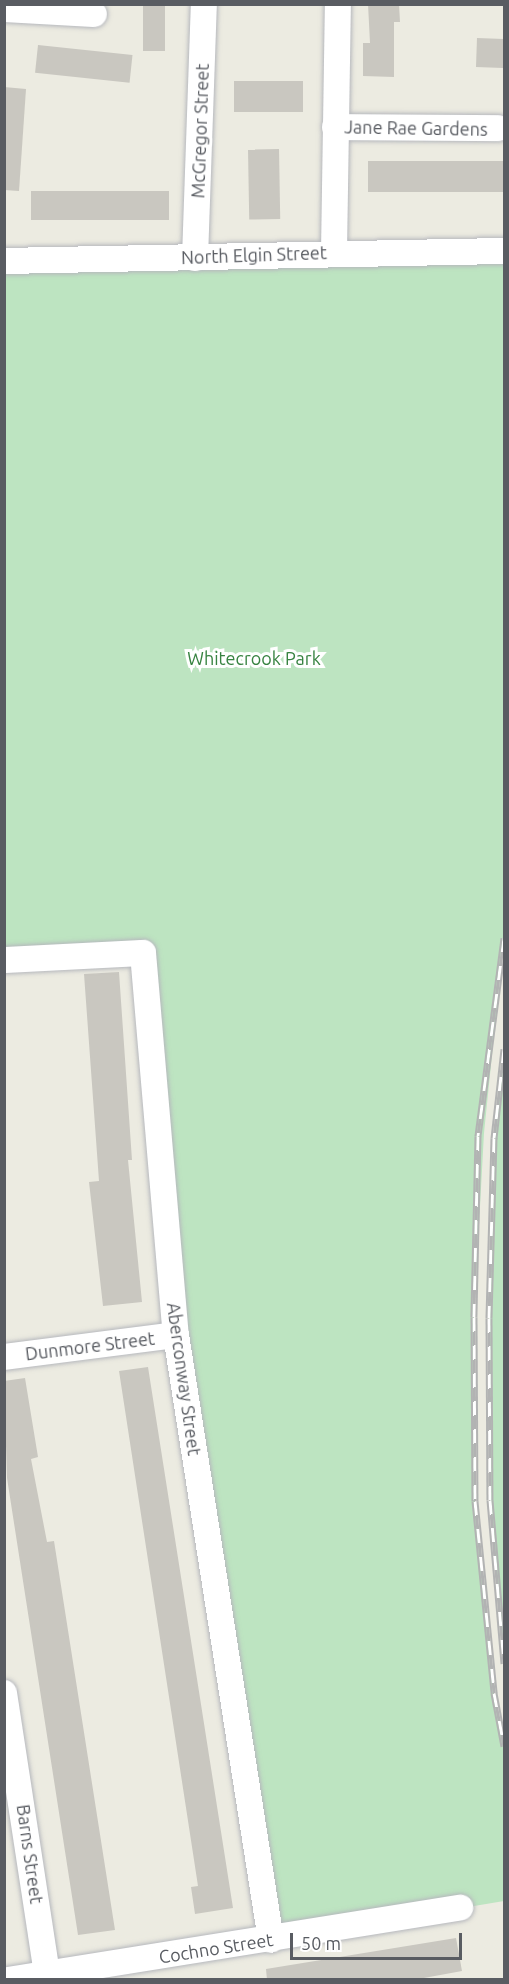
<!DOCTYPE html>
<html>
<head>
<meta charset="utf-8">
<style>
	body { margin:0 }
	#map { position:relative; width:509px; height:1984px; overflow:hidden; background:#ecebe1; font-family:Ubuntu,sans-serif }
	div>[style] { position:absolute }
	.green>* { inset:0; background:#bde4c1 }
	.building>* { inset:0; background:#c9c7c0; transform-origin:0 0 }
	.roads { filter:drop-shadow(0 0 2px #b6b8bd) drop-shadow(0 0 2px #b6b8bd) }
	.minor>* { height:26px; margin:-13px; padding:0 13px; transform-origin:13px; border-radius:13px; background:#fff }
	.rail>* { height:7px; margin-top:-3.5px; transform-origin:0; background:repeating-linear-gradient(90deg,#fff 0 14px,#b2b3b3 0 28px); box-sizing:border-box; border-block:2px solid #b2b3b3 }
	span { translate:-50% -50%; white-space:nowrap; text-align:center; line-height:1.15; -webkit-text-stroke:6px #fff; paint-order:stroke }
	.street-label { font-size:18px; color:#595c62 }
	.park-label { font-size:18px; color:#378341 }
	.frame { position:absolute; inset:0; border:6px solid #595c62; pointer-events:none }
	.scale { position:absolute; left:290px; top:1933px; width:172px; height:27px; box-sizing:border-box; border:3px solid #595c62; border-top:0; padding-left:8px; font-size:18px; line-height:21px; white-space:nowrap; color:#595c62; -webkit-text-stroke:4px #fff; paint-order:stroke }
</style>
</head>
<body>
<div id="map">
	<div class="green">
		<i style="clip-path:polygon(504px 251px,504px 938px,484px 1133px,474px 1317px,475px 1501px,494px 1693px,504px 1746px,504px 1901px,271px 1940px,223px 1641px,143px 953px,5px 960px,5px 261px)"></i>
		<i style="clip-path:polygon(504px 1049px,504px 1663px,490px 1500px,489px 1318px,494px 1138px)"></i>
	</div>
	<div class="building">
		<i style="left:143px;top:4px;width:22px;height:47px"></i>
		<i style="clip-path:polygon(368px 4px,399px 4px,400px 22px,394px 22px,394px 77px,363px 76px,363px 43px,370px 43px)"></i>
		<i style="left:477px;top:38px;width:27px;height:29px;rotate:2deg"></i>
		<i style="left:38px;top:45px;width:95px;height:28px;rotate:6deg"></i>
		<i style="left:303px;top:81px;width:31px;height:69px;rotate:90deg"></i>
		<i style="clip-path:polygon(4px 87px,26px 89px,19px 191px,4px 190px)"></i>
		<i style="left:279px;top:149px;width:70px;height:31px;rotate:89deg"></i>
		<i style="left:368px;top:161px;width:136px;height:31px"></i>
		<i style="left:31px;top:191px;width:138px;height:29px"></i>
		<i style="clip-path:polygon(119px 972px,132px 1160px,128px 1160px,142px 1302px,103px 1306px,89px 1182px,99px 1181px,84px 974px)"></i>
		<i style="clip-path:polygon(148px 1367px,233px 1908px,195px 1914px,191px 1887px,198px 1886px,119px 1371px)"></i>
		<i style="clip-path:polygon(25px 1378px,38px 1457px,31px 1459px,47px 1542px,54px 1541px,115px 1930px,78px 1935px,7px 1478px,4px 1381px)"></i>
		<i style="clip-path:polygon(456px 1938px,462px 1971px,413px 1980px,267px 1980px,266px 1969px)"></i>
	</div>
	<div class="roads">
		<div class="minor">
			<i style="left:4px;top:9px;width:90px;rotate:3.2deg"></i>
			<i style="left:335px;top:127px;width:163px;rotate:0.4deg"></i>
			<i style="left:334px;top:252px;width:248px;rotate:-89.1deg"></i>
			<i style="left:195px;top:258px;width:254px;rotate:-88deg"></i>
			<i style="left:4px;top:261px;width:500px;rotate:-1.15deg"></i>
			<i style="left:4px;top:960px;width:139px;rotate:-2.9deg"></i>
			<i style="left:143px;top:953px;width:383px;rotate:85.1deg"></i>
			<i style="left:176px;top:1335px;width:612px;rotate:81.08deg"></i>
			<i style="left:4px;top:1357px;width:173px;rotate:-7.3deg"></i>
			<i style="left:4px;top:1693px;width:290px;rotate:81.3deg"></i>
			<i style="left:8px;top:1980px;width:458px;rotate:-9.1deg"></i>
		</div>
	</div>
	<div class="rail">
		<i style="left:504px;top:938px;width:200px;rotate:97.5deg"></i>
		<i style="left:478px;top:1136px;width:181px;rotate:91.3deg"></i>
		<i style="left:474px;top:1317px;width:184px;rotate:89.7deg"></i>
		<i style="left:475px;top:1501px;width:193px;rotate:84.3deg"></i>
		<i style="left:494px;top:1693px;width:54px;rotate:79.3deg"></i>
		<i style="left:504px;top:1049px;width:90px;rotate:96.4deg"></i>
		<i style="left:494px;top:1138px;width:180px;rotate:91.6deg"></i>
		<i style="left:489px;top:1318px;width:182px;rotate:89.7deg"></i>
		<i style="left:490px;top:1500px;width:164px;rotate:85.1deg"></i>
	</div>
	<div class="street-label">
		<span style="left:416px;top:128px;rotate:1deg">Jane Rae Gardens</span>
		<span style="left:200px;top:131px;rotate:-88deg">McGregor Street</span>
		<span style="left:254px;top:255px;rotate:-2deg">North Elgin Street</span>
		<span style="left:90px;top:1346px;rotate:-7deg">Dunmore Street</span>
		<span style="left:184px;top:1379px;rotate:82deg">Aberconway Street</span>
		<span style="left:30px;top:1854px;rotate:82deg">Barns Street</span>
		<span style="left:216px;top:1948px;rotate:-9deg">Cochno Street</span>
	</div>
	<div class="park-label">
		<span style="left:254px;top:658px">Whitecrook Park</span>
	</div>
	<div class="frame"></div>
	<div class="scale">50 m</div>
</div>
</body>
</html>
